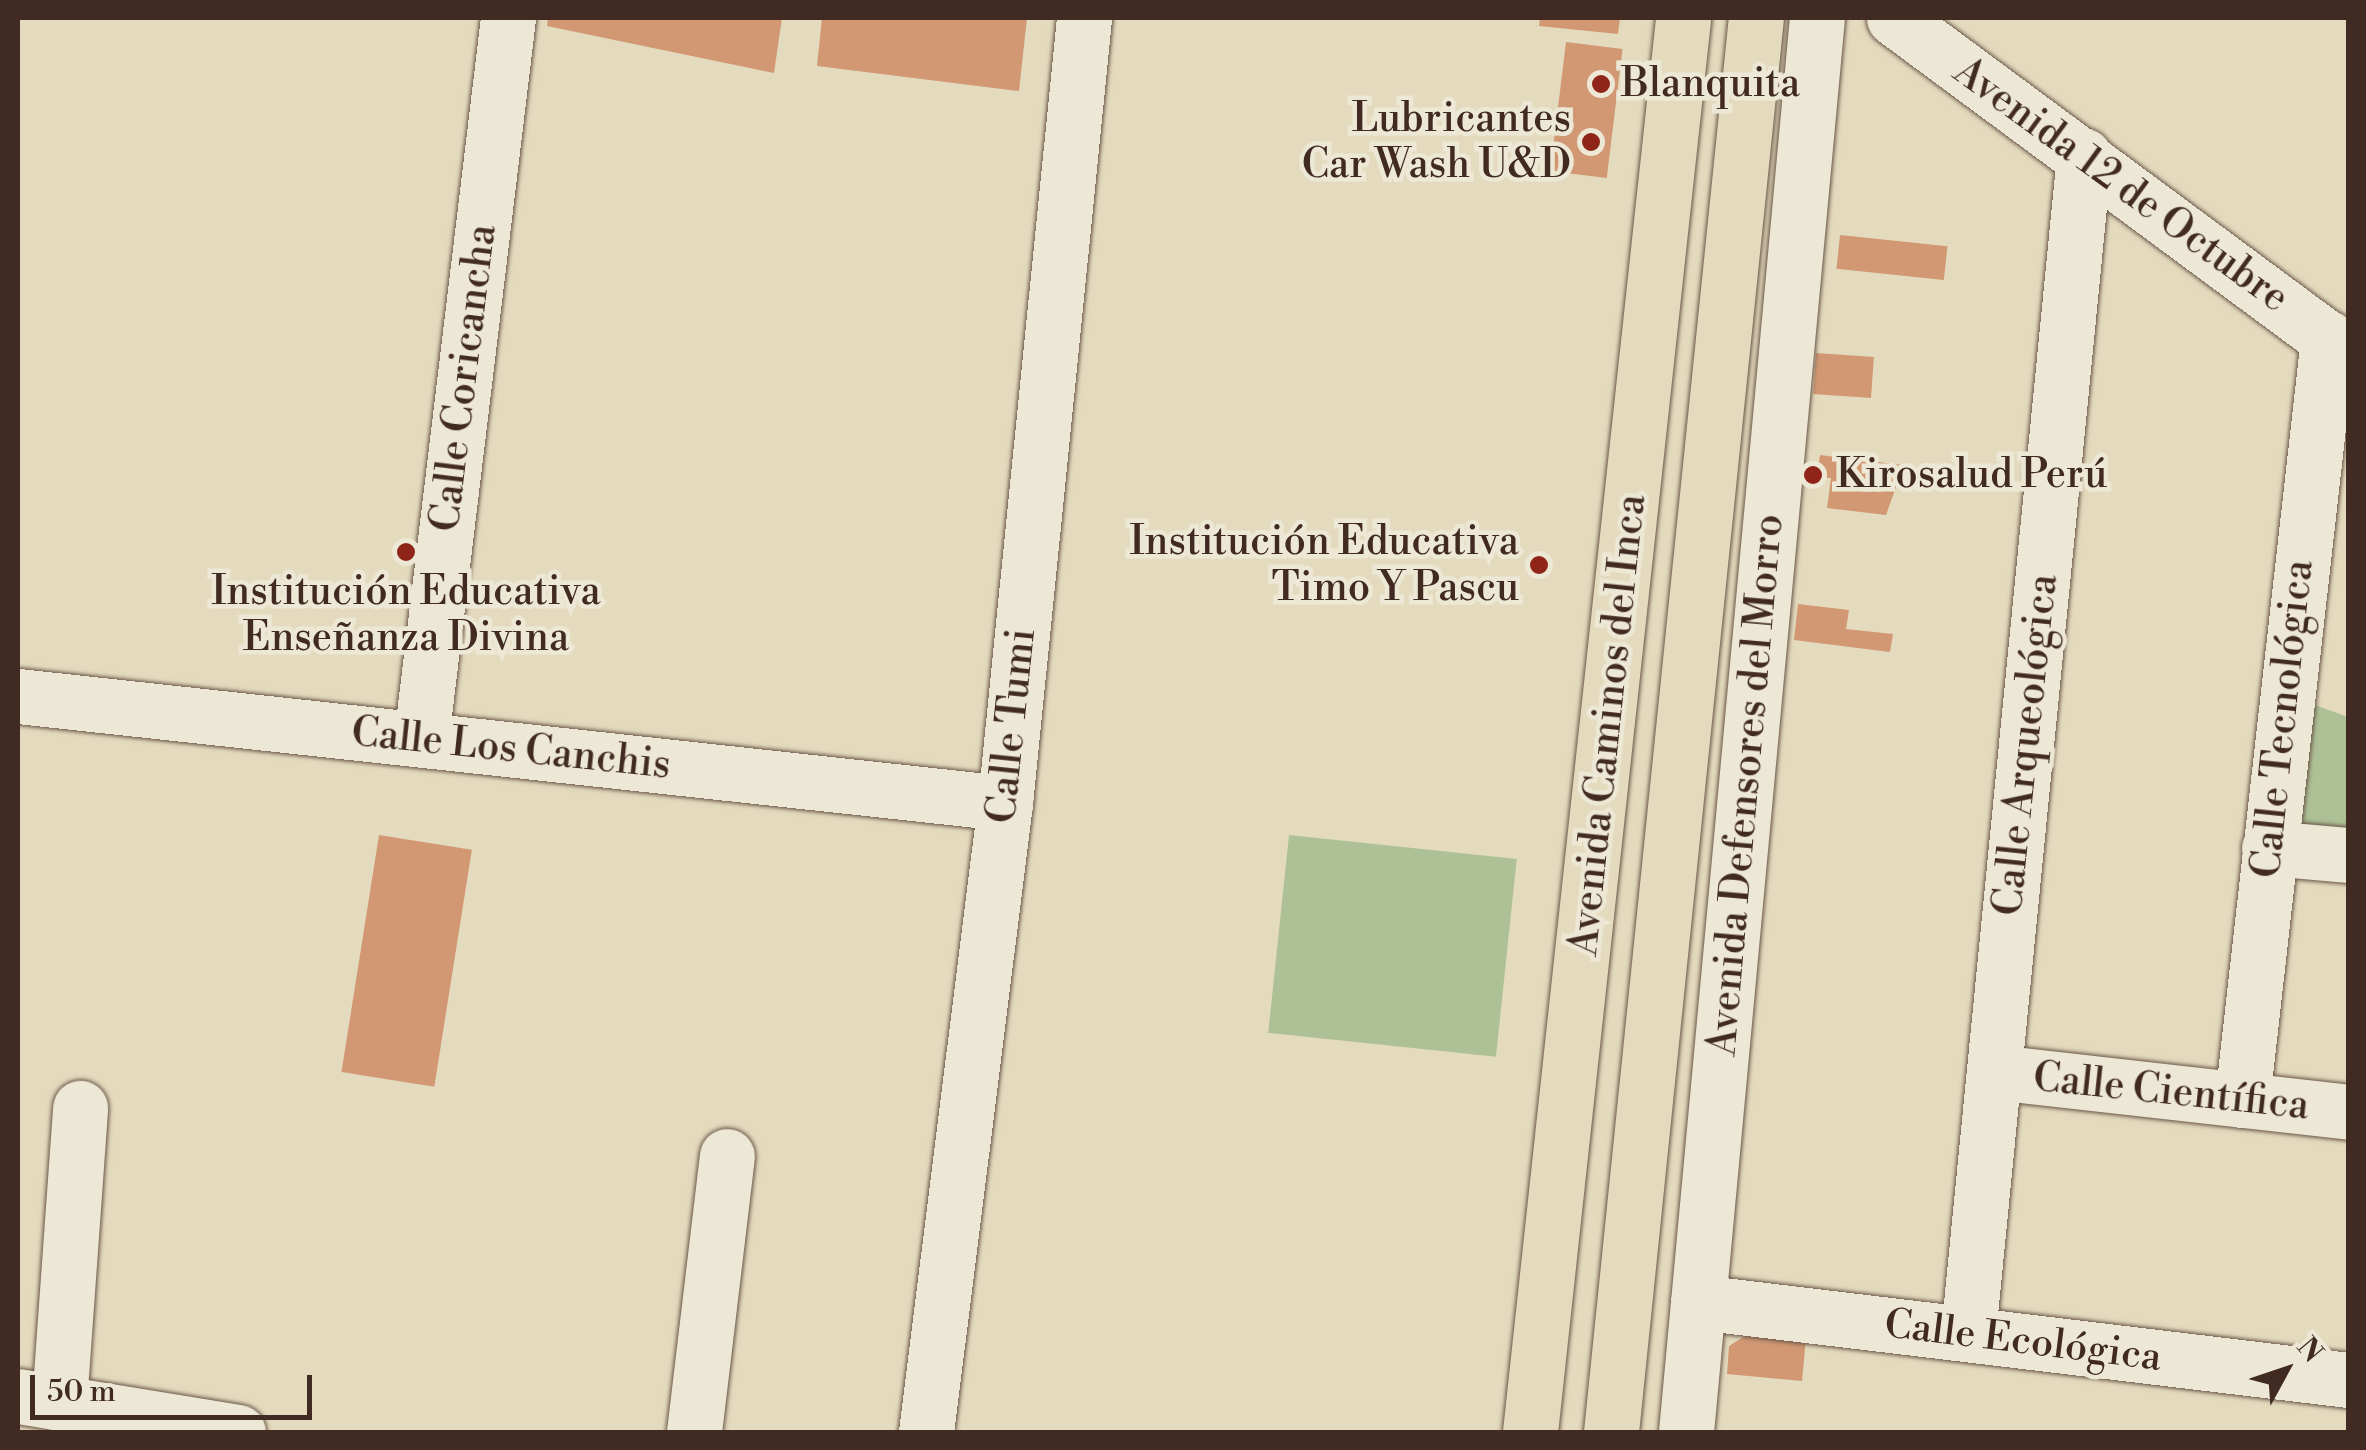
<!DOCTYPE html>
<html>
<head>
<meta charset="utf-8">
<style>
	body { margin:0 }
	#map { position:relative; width:2366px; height:1450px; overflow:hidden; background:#e4dbbe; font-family:"Libre Bodoni",serif }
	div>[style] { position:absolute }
	.green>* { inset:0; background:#aec196; transform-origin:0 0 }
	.building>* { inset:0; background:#d19873; transform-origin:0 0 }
	.roads { filter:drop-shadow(0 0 2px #6a5648) drop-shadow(0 0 2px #6a5648) }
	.minor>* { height:55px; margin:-27.5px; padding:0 27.5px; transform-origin:27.5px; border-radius:27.5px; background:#ede8d5 }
	.major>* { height:55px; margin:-27.5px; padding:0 27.5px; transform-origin:27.5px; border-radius:27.5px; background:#e4dbbe }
	.dots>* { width:28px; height:28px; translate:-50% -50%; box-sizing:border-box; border:5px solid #ede8d5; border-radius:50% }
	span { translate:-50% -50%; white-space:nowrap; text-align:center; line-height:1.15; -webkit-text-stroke:9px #ede8d5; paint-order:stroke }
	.poi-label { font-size:40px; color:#412a21 }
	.left { translate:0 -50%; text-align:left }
	.right { translate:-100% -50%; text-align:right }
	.street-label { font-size:40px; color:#412a21 }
	.frame { position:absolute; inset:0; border:20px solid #412a21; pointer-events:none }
	.north { position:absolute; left:2236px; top:1320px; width:100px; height:100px; -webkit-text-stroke:8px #ede8d5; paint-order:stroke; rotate:50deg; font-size:28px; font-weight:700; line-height:40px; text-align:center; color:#412a21 }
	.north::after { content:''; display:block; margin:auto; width:35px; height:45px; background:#412a21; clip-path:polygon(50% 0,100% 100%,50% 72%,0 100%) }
	.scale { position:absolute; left:30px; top:1375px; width:282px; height:45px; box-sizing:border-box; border:5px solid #412a21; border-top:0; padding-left:12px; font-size:30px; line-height:35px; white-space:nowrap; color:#412a21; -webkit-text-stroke:8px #ede8d5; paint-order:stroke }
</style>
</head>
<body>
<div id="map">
	<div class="green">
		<i style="clip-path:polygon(2304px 701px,2348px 717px,2348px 849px,2299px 843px)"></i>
		<i style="left:1289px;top:835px;width:229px;height:199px;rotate:6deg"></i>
	</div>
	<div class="building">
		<i style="clip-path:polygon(548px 18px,782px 18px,774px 73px,547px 26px)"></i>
		<i style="clip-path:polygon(822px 18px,1027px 18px,1019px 91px,817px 66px)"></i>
		<i style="clip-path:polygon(1540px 18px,1620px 18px,1618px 34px,1539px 26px)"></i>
		<i style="left:1566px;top:42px;width:57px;height:130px;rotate:7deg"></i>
		<i style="left:1840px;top:235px;width:108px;height:34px;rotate:6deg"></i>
		<i style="left:1816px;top:353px;width:58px;height:41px;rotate:4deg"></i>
		<i style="clip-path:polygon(1820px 455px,1911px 466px,1909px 488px,1896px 487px,1886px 515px,1827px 508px,1831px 478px,1817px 477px)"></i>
		<i style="clip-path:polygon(1798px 604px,1849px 610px,1846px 629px,1893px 634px,1890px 652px,1794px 640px)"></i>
		<i style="left:379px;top:835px;width:94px;height:240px;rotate:9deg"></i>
		<i style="clip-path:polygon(1750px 1333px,1806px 1338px,1802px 1381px,1727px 1374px,1729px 1346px)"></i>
	</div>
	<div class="roads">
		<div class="minor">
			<i style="left:1894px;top:18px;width:565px;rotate:36.5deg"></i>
			<i style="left:18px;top:696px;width:993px;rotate:6.19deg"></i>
			<i style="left:421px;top:739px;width:726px;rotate:-83.12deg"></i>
			<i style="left:2269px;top:848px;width:79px;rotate:5.1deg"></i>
			<i style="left:1994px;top:1072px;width:356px;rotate:6.4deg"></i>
			<i style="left:2242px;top:1100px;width:767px;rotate:-83.56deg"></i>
			<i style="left:1698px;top:1302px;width:655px;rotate:6.84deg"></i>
			<i style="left:1968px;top:1334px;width:1184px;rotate:-84.38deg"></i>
			<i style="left:18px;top:1396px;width:223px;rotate:9.3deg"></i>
			<i style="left:59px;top:1403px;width:296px;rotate:-85.9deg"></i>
			<i style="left:694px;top:1432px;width:278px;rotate:-83.2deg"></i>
			<i style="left:926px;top:1432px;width:634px;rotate:-82.84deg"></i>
			<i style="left:1005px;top:803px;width:789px;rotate:-84.25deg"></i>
			<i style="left:1686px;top:1432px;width:1420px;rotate:-84.71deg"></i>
		</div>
		<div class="major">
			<i style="left:1530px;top:1432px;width:1422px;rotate:-83.82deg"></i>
			<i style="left:1611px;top:1432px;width:1421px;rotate:-84.15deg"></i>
		</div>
	</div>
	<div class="dots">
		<i style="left:1601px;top:84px;background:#8f2418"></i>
		<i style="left:1591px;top:142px;background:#8f2418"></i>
		<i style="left:1813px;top:475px;background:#8f2418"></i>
		<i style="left:406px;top:552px;background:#8f2418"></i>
		<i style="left:1539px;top:565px;background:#8f2418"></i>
	</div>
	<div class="poi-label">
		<span class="left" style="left:1621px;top:84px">Blanquita</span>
		<span class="right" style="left:1571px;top:142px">Lubricantes<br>Car Wash U&amp;D</span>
		<span class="left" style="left:1836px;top:475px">Kirosalud Perú</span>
		<span class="right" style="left:1519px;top:565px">Institución Educativa<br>Timo Y Pascu</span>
		<span style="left:406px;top:615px">Institución Educativa<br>Enseñanza Divina</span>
	</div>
	<div class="street-label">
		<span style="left:2121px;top:185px;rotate:36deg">Avenida 12 de Octubre</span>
		<span style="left:464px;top:378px;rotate:-83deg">Calle Coricancha</span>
		<span style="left:2283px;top:719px;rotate:-84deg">Calle Tecnológica</span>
		<span style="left:1608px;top:725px;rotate:-84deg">Avenida Caminos del Inca</span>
		<span style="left:1012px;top:726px;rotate:-84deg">Calle Tumi</span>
		<span style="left:2026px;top:745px;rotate:-84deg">Calle Arqueológica</span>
		<span style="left:511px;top:749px;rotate:6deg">Calle Los Canchis</span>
		<span style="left:1746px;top:785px;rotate:-85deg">Avenida Defensores del Morro</span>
		<span style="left:2171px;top:1092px;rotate:6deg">Calle Científica</span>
		<span style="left:2023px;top:1341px;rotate:7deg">Calle Ecológica</span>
	</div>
	<div class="frame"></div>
	<div class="north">N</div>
	<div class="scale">50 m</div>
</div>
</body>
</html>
